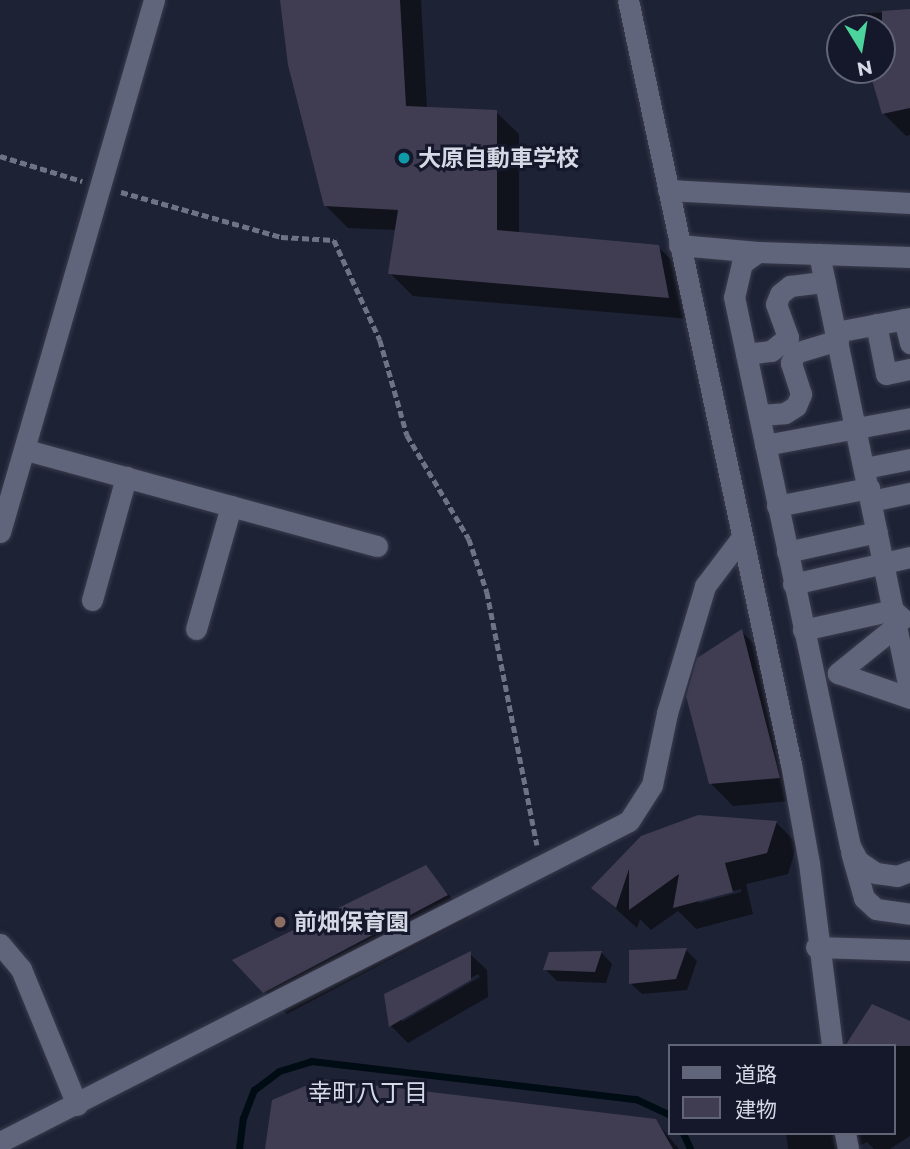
<!DOCTYPE html>
<html>
<head>
<meta charset="utf-8">
<style>
	body { margin:0 }
	#map { position:relative; width:910px; height:1149px; overflow:hidden; background:#1e2235; font-family:Montserrat,"Noto Sans JP",sans-serif }
	div>[style] { position:absolute }
	.shadow>* { inset:0; background:#0007 }
	.stream>* { height:7px; margin:-3.5px; padding:0 3.5px; transform-origin:3.5px; border-radius:3.5px; background:#000c13 }
	.building>* { inset:0; background:#403d53 }
	.path>* { height:4.5px; margin-top:-2.25px; transform-origin:0; background:repeating-linear-gradient(90deg,#6f7383 0 7px,transparent 0 10.5px) }
	.roads { filter:drop-shadow(0 0 2px #3a3c4c) drop-shadow(0 0 2px #3a3c4c) }
	.minor>* { height:21px; margin:-10.5px; padding:0 10.5px; transform-origin:10.5px; border-radius:10.5px; background:#60657c }
	.dots>* { width:19px; height:19px; translate:-50% -50%; box-sizing:border-box; border:4px solid #15182b; border-radius:50% }
	span { translate:-50% -50%; white-space:nowrap; text-align:center; line-height:1.15; -webkit-text-stroke:6px #15182b; paint-order:stroke }
	.poi-label { font-size:23px; color:#d5d8e5; font-weight:700 }
	.left { translate:0 -50%; text-align:left }
	.neighbourhood-label { font-size:24px; color:#d5d8e5 }
	.legend { position:absolute; left:668px; top:1044px; width:228px; height:91px; box-sizing:border-box; background:#15182b; border:2px solid #626575; margin:0; padding:9px 12px; list-style:none; font-size:21px; color:#d5d8e5 }
	.legend li { display:flex; align-items:center; gap:14px; height:35px }
	.legend b { width:35px; border:2px solid #626575 }
	.north { position:absolute; left:826px; top:14px; width:70px; height:70px; box-sizing:border-box; background:#15182b; border:2px solid #626575; border-radius:50%; rotate:169deg; font-size:19px; font-weight:700; line-height:28px; text-align:center; color:#d5d8e5 }
	.north::after { content:''; display:block; margin:auto; width:24px; height:32px; background:#4bd49b; clip-path:polygon(50% 0,100% 100%,50% 72%,0 100%) }
</style>
</head>
<body>
<div id="map">
	<div class="shadow">
		<i style="clip-path:polygon(281px 0,421px 0,427px 109px,496px 112px,519px 134px,519px 233px,658px 247px,681px 269px,691px 319px,413px 296px,390px 273px,397px 230px,348px 228px,325px 205px)"></i>
		<i style="clip-path:polygon(910px 11px,910px 135px,906px 136px,883px 113px,871px 70px,882px 70px,882px 28px,858px 28px,854px 14px)"></i>
		<i style="clip-path:polygon(742px 632px,764px 654px,801px 800px,733px 806px,710px 783px)"></i>
		<i style="clip-path:polygon(evenodd,776px 822px,797px 844px,788px 874px,746px 884px,753px 914px,696px 929px,678px 911px,651px 930px,640px 919px,637px 928px,593px 888px,642px 837px,776px 822px,741px 889px,741px 892px,699px 903px,699px 900px,741px 889px)"></i>
		<i style="clip-path:polygon(425px 868px,469px 918px,287px 1014px,265px 992px)"></i>
		<i style="clip-path:polygon(686px 950px,697px 961px,687px 990px,642px 994px,630px 983px)"></i>
		<i style="clip-path:polygon(601px 952px,612px 964px,606px 983px,557px 981px,546px 970px)"></i>
		<i style="clip-path:polygon(evenodd,470px 954px,487px 970px,488px 997px,408px 1043px,391px 1026px,386px 995px,470px 954px,478px 974px,480px 977px,402px 1022px,402px 1018px,478px 974px)"></i>
		<i style="clip-path:polygon(910px 1023px,910px 1136px,890px 1149px,874px 1149px,867px 1142px,854px 1149px,788px 1149px,786px 1133px,894px 1133px,894px 1046px)"></i>
		<i style="clip-path:polygon(655px 1120px,679px 1149px,267px 1149px)"></i>
	</div>
	<div class="stream">
		<i style="left:683px;top:1133px;width:17px;rotate:66deg"></i>
		<i style="left:239px;top:1149px;width:31px;rotate:-83deg"></i>
		<i style="left:243px;top:1118px;width:30px;rotate:-69deg"></i>
		<i style="left:254px;top:1090px;width:31px;rotate:-37deg"></i>
		<i style="left:279px;top:1071px;width:34px;rotate:-17deg"></i>
		<i style="left:311px;top:1061px;width:327px;rotate:6.7deg"></i>
		<i style="left:636px;top:1099px;width:38px;rotate:25deg"></i>
	</div>
	<div class="building">
		<i style="clip-path:polygon(280px 0,400px 0,406px 106px,497px 110px,497px 230px,659px 245px,669px 298px,388px 274px,398px 210px,324px 206px,288px 65px)"></i>
		<i style="clip-path:polygon(910px 9px,910px 108px,882px 114px,869px 70px,882px 70px,882px 11px)"></i>
		<i style="clip-path:polygon(742px 629px,780px 778px,709px 784px,686px 696px,697px 658px)"></i>
		<i style="clip-path:polygon(698px 815px,777px 821px,767px 853px,725px 863px,733px 892px,673px 908px,679px 874px,629px 910px,629px 869px,616px 908px,591px 888px,641px 836px)"></i>
		<i style="clip-path:polygon(426px 865px,448px 895px,263px 993px,232px 960px)"></i>
		<i style="clip-path:polygon(687px 948px,676px 979px,629px 984px,629px 950px)"></i>
		<i style="clip-path:polygon(471px 951px,471px 980px,389px 1027px,384px 994px)"></i>
		<i style="clip-path:polygon(602px 951px,595px 972px,543px 970px,549px 952px)"></i>
		<i style="clip-path:polygon(872px 1004px,910px 1021px,910px 1046px,845px 1046px)"></i>
		<i style="clip-path:polygon(322px 1079px,656px 1119px,673px 1149px,265px 1149px,272px 1100px)"></i>
	</div>
	<div class="path">
		<i style="left:0;top:156px;width:86px;rotate:17deg"></i>
		<i style="left:121px;top:192px;width:166px;rotate:15.7deg"></i>
		<i style="left:281px;top:237px;width:53px;rotate:3.2deg"></i>
		<i style="left:334px;top:240px;width:110px;rotate:65.3deg"></i>
		<i style="left:380px;top:340px;width:99px;rotate:74.1deg"></i>
		<i style="left:407px;top:435px;width:121px;rotate:59.2deg"></i>
		<i style="left:469px;top:539px;width:56px;rotate:71.2deg"></i>
		<i style="left:487px;top:592px;width:258px;rotate:78.8deg"></i>
	</div>
	<div class="roads">
		<div class="minor">
			<i style="left:628px;top:0;width:781px;rotate:77.96deg"></i>
			<i style="left:791px;top:764px;width:101px;rotate:79.7deg"></i>
			<i style="left:809px;top:863px;width:184px;rotate:82.8deg"></i>
			<i style="left:668px;top:190px;width:242px;rotate:3.1deg"></i>
			<i style="left:679px;top:245px;width:79px;rotate:5.1deg"></i>
			<i style="left:819px;top:254px;width:449px;rotate:78.3deg"></i>
			<i style="left:910px;top:257px;width:152px;rotate:-178.1deg"></i>
			<i style="left:758px;top:252px;width:19px;rotate:145deg"></i>
			<i style="left:742px;top:263px;width:35px;rotate:103deg"></i>
			<i style="left:734px;top:297px;width:561px;rotate:78.07deg"></i>
			<i style="left:850px;top:846px;width:17px;rotate:62deg"></i>
			<i style="left:858px;top:861px;width:22px;rotate:34deg"></i>
			<i style="left:876px;top:873px;width:21px;rotate:8deg"></i>
			<i style="left:897px;top:876px;width:14px;rotate:-21deg"></i>
			<i style="left:904px;top:319px;width:25px;rotate:76deg"></i>
			<i style="left:876px;top:324px;width:51px;rotate:78.7deg"></i>
			<i style="left:886px;top:374px;width:25px;rotate:-12deg"></i>
			<i style="left:836px;top:332px;width:75px;rotate:-10.7deg"></i>
			<i style="left:746px;top:354px;width:25px;rotate:-7deg"></i>
			<i style="left:771px;top:351px;width:22px;rotate:-39deg"></i>
			<i style="left:788px;top:337px;width:35px;rotate:-110deg"></i>
			<i style="left:776px;top:304px;width:11px;rotate:-68deg"></i>
			<i style="left:780px;top:294px;width:13px;rotate:-39deg"></i>
			<i style="left:790px;top:286px;width:35px;rotate:-7deg"></i>
			<i style="left:759px;top:415px;width:26px;rotate:-4deg"></i>
			<i style="left:785px;top:413px;width:13px;rotate:-32deg"></i>
			<i style="left:796px;top:406px;width:13px;rotate:-67deg"></i>
			<i style="left:801px;top:394px;width:33px;rotate:-108deg"></i>
			<i style="left:791px;top:363px;width:11px;rotate:-68deg"></i>
			<i style="left:795px;top:353px;width:45px;rotate:-16.8deg"></i>
			<i style="left:765px;top:445px;width:147px;rotate:-10.5deg"></i>
			<i style="left:26px;top:450px;width:364px;rotate:15.3deg"></i>
			<i style="left:865px;top:468px;width:46px;rotate:-11.3deg"></i>
			<i style="left:871px;top:501px;width:40px;rotate:-12deg"></i>
			<i style="left:777px;top:506px;width:94px;rotate:-11.1deg"></i>
			<i style="left:0;top:532px;width:554px;rotate:-73.86deg"></i>
			<i style="left:787px;top:552px;width:92px;rotate:-12.5deg"></i>
			<i style="left:793px;top:584px;width:120px;rotate:-13deg"></i>
			<i style="left:92px;top:600px;width:128px;rotate:-74.5deg"></i>
			<i style="left:896px;top:626px;width:75px;rotate:141deg"></i>
			<i style="left:838px;top:673px;width:76px;rotate:19.1deg"></i>
			<i style="left:196px;top:629px;width:128px;rotate:-74.1deg"></i>
			<i style="left:803px;top:630px;width:92px;rotate:-12.5deg"></i>
			<i style="left:893px;top:610px;width:13px;rotate:42deg"></i>
			<i style="left:851px;top:852px;width:48px;rotate:74.2deg"></i>
			<i style="left:864px;top:898px;width:16px;rotate:43deg"></i>
			<i style="left:876px;top:909px;width:34px;rotate:8deg"></i>
			<i style="left:0;top:944px;width:33px;rotate:50deg"></i>
			<i style="left:21px;top:969px;width:147px;rotate:67.6deg"></i>
			<i style="left:816px;top:947px;width:94px;rotate:1.8deg"></i>
			<i style="left:845px;top:1133px;width:16px;rotate:79deg"></i>
			<i style="left:0;top:1142px;width:706px;rotate:-27.04deg"></i>
			<i style="left:629px;top:821px;width:43px;rotate:-57.4deg"></i>
			<i style="left:652px;top:785px;width:74px;rotate:-78.2deg"></i>
			<i style="left:667px;top:713px;width:133px;rotate:-73.3deg"></i>
			<i style="left:705px;top:586px;width:61px;rotate:-52.9deg"></i>
		</div>
	</div>
	<div class="dots">
		<i style="left:404px;top:158px;background:#0f9aa8"></i>
		<i style="left:280px;top:922px;background:#8d6e63"></i>
	</div>
	<div class="poi-label">
		<span class="left" style="left:418px;top:158px">大原自動車学校</span>
		<span class="left" style="left:294px;top:922px">前畑保育園</span>
	</div>
	<div class="neighbourhood-label">
		<span style="left:368px;top:1093px">幸町八丁目</span>
	</div>
	<ul class="legend">
	<li><b style="height:9px;background:#60657c"></b>道路</li>
	<li><b style="height:19px;background:#403d53"></b>建物</li>
	</ul>
	<div class="north">N</div>
</div>
</body>
</html>
